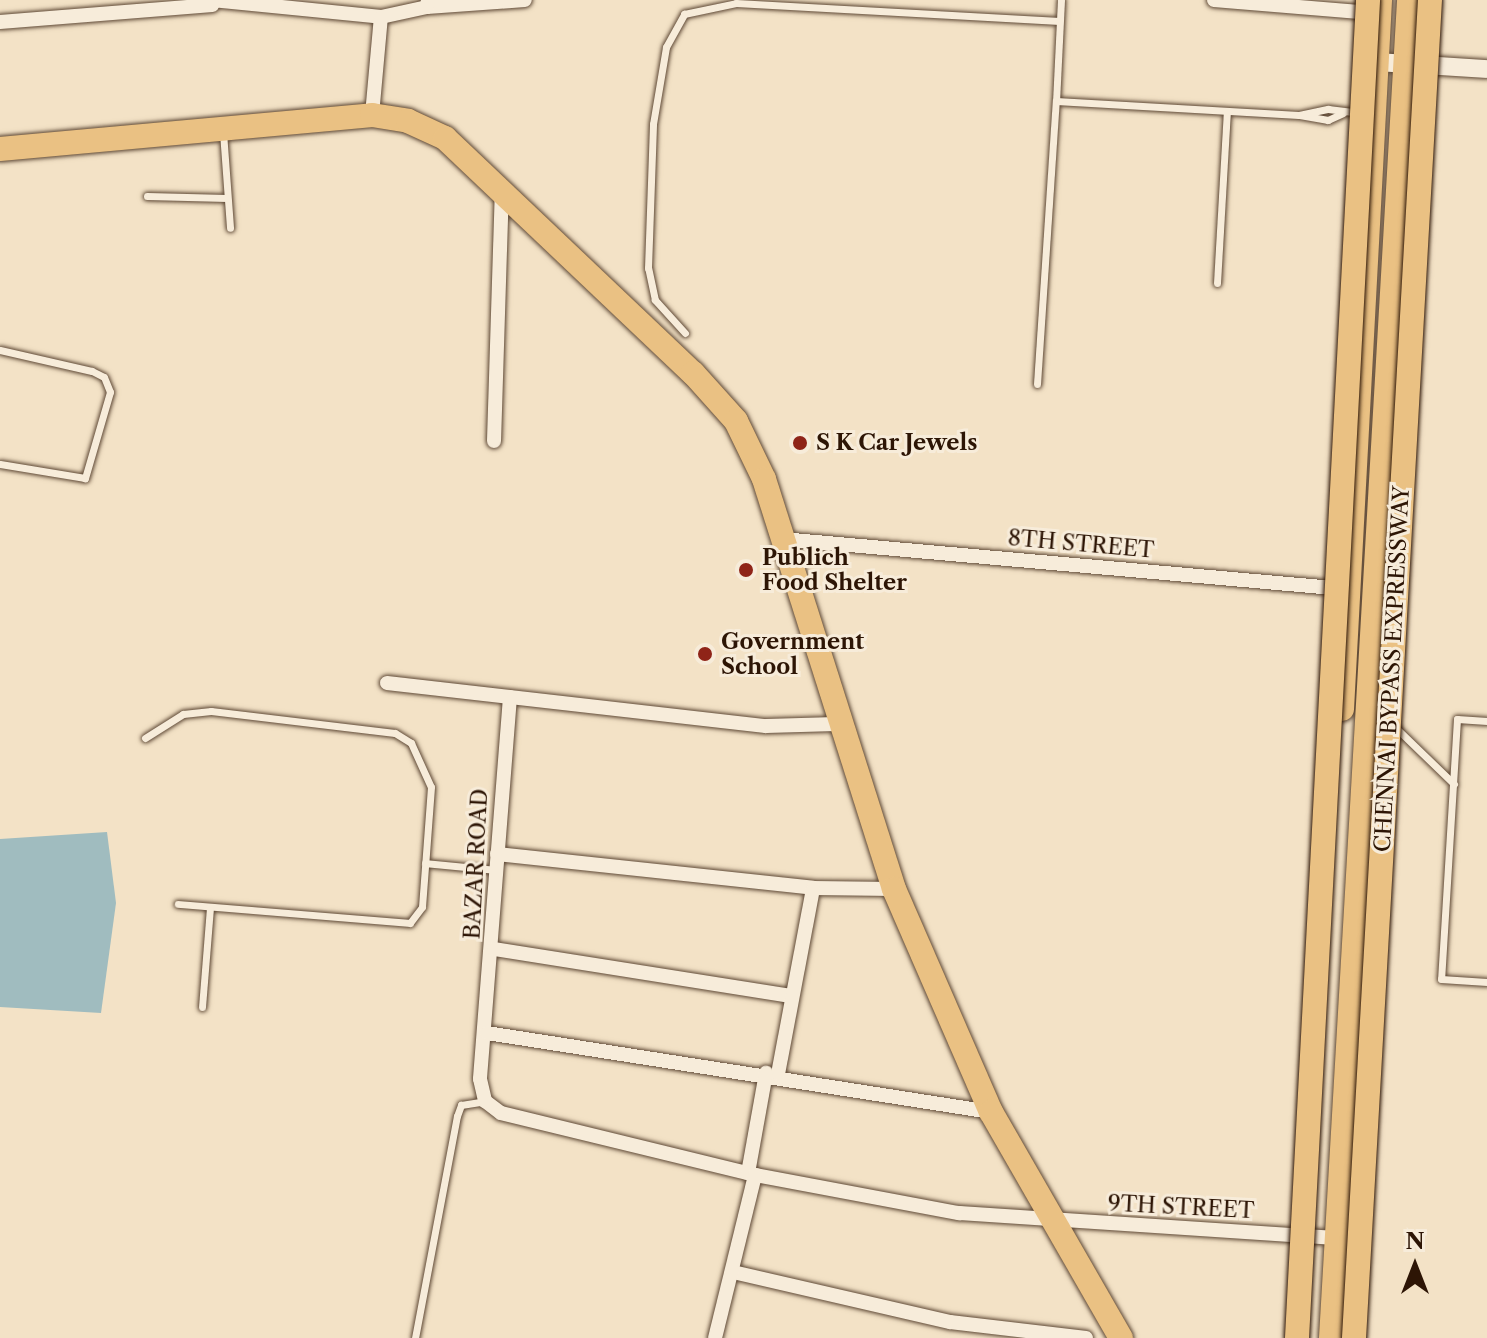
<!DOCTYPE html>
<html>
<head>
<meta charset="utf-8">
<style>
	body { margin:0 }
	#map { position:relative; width:1487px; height:1338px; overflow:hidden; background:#f3e2c6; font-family:"Libre Caslon Text",serif }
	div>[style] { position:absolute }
	.water>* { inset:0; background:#a0bcbf }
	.roads { filter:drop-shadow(0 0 2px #5e4835) drop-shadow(0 0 2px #5e4835) }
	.service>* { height:7px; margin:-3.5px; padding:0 3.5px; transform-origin:3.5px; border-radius:3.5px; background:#f7ecda }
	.minor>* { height:14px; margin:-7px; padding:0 7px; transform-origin:7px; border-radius:7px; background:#f7ecda }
	.tertiary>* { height:18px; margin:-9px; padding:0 9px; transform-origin:9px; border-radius:9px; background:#f7ecda }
	.primary>* { height:24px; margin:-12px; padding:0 12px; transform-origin:12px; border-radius:12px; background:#eac183 }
	.bridges { filter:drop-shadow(0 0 2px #2d1505) drop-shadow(0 0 2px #2d1505) }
	.trunk-bridge>* { height:24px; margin:-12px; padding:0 12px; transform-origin:12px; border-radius:12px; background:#eac183 }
	.dots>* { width:22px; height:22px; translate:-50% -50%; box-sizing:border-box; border:4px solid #f7ecda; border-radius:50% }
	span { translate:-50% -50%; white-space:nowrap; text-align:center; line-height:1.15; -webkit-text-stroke:6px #f7ecda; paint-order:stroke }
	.poi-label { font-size:22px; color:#2d1505; font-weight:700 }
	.left { translate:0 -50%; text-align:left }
	.street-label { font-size:22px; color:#2d1505 }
	.north { position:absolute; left:1375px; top:1226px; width:80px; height:80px; -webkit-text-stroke:6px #f7ecda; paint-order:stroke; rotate:0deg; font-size:22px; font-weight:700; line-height:32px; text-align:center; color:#2d1505 }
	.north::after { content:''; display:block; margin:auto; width:28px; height:36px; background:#2d1505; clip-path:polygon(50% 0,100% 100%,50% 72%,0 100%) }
</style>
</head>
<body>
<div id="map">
	<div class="water">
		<i style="clip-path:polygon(107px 832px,116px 903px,101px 1013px,0 1007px,0 839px)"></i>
	</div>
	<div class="roads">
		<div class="service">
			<i style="left:1061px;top:0;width:101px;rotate:92.8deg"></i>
			<i style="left:1056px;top:101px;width:243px;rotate:3.3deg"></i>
			<i style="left:1343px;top:113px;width:17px;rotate:155deg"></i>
			<i style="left:1328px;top:120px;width:29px;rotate:-170deg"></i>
			<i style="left:1299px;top:115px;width:30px;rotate:-12deg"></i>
			<i style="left:1328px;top:109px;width:31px;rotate:7deg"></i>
			<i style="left:223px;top:132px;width:96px;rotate:85.8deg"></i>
			<i style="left:147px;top:196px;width:80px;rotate:1.4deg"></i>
			<i style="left:1217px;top:283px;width:172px;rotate:-86.7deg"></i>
			<i style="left:685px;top:333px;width:45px;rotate:-132.3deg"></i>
			<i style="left:655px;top:300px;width:33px;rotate:-102deg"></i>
			<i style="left:648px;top:268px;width:144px;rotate:-88deg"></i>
			<i style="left:653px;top:124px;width:78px;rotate:-80.4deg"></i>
			<i style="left:666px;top:47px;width:38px;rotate:-61deg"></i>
			<i style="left:684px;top:14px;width:53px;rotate:-11.9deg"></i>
			<i style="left:736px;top:3px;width:324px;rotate:3.2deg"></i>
			<i style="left:0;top:350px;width:94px;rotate:12.9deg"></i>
			<i style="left:92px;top:371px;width:13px;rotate:27deg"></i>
			<i style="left:104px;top:377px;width:16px;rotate:68deg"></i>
			<i style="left:110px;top:392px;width:90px;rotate:106.2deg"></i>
			<i style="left:85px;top:478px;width:86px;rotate:-170.6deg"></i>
			<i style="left:1037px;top:384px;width:284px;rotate:-86.2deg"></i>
			<i style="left:1487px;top:721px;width:30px;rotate:-176deg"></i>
			<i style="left:1457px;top:719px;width:260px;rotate:93.5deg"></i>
			<i style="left:1441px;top:979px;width:46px;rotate:3.7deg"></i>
			<i style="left:1395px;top:727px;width:82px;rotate:44deg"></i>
			<i style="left:145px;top:738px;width:45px;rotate:-32.3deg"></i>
			<i style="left:183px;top:714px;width:28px;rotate:-6deg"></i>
			<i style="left:211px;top:711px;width:185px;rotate:6.8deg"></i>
			<i style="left:395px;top:733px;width:19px;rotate:32deg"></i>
			<i style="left:411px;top:743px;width:48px;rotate:65.6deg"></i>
			<i style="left:431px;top:787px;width:120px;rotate:94.3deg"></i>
			<i style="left:422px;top:907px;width:20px;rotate:127deg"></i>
			<i style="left:410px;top:923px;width:233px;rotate:-175.3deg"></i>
			<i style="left:425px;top:863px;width:71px;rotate:5.6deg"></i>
			<i style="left:202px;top:1007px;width:100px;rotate:-85.4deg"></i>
			<i style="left:415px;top:1338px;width:226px;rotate:-79.3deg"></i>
			<i style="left:457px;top:1116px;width:12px;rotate:-70deg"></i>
			<i style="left:461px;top:1105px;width:24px;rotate:-9deg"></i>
		</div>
		<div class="minor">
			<i style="left:212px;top:0;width:170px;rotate:5.7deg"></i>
			<i style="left:1214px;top:0;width:158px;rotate:4.7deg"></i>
			<i style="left:427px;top:7px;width:98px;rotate:-4.1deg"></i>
			<i style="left:0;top:22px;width:213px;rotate:-4.6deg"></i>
			<i style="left:372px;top:115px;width:98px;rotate:-84.8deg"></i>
			<i style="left:381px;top:17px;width:47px;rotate:-12.3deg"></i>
			<i style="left:427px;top:7px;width:7px;rotate:-82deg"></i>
			<i style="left:494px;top:441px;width:252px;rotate:-88.2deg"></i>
			<i style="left:782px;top:539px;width:564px;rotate:5.08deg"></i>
			<i style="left:387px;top:683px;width:381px;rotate:6.5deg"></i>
			<i style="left:766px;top:726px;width:70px;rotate:-1.6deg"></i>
			<i style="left:510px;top:697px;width:383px;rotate:94.5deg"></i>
			<i style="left:480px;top:1079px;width:23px;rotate:77deg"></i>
			<i style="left:485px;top:1101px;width:20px;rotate:37deg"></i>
			<i style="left:501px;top:1113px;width:261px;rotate:13.7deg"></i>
			<i style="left:755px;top:1175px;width:208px;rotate:10.6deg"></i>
			<i style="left:959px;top:1213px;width:378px;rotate:3.8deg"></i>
			<i style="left:497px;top:854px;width:318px;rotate:6.1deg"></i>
			<i style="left:813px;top:888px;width:81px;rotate:0.7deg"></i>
			<i style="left:494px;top:949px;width:300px;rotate:9deg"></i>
			<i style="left:487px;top:1033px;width:510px;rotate:8.91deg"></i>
			<i style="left:778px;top:1074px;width:189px;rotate:-79.3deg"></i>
			<i style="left:748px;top:1173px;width:102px;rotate:-79.8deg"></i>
			<i style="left:733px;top:1272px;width:223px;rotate:13deg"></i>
			<i style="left:950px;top:1322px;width:137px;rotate:6.7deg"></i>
			<i style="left:715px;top:1338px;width:168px;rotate:-76.2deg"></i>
		</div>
		<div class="tertiary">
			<i style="left:1378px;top:62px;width:109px;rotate:3.7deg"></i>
		</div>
		<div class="primary">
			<i style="left:0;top:149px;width:374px;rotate:-5.2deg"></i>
			<i style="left:372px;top:115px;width:36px;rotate:9deg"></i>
			<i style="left:408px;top:121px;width:41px;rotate:24.7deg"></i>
			<i style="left:445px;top:138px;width:342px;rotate:43.5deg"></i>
			<i style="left:693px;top:373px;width:64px;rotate:48.1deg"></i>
			<i style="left:736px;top:421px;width:64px;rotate:64.2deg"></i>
			<i style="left:764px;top:479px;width:430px;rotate:72.4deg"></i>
			<i style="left:894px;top:889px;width:243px;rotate:66.5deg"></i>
			<i style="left:991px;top:1112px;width:261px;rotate:60.1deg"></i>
			<i style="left:1342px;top:709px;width:710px;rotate:-86.93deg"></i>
			<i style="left:1331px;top:1338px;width:1340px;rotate:-86.66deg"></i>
		</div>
	</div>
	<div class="bridges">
		<div class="trunk-bridge">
			<i style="left:1297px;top:1338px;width:1340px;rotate:-86.96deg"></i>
			<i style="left:1354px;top:1338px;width:1340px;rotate:-86.75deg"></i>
		</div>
	</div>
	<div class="dots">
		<i style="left:800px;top:443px;background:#8f2418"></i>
		<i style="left:746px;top:570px;background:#8f2418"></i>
		<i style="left:705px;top:654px;background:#8f2418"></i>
	</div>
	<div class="poi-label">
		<span class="left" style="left:816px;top:443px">S K Car Jewels</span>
		<span class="left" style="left:762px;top:570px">Publich<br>Food Shelter</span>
		<span class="left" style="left:721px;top:654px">Government<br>School</span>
	</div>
	<div class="street-label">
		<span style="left:1081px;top:544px;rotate:5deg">8TH STREET</span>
		<span style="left:1392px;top:669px;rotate:-87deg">CHENNAI BYPASS EXPRESSWAY</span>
		<span style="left:476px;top:864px;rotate:-87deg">BAZAR ROAD</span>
		<span style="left:1181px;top:1207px;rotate:3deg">9TH STREET</span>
	</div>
	<div class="north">N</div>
</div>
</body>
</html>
